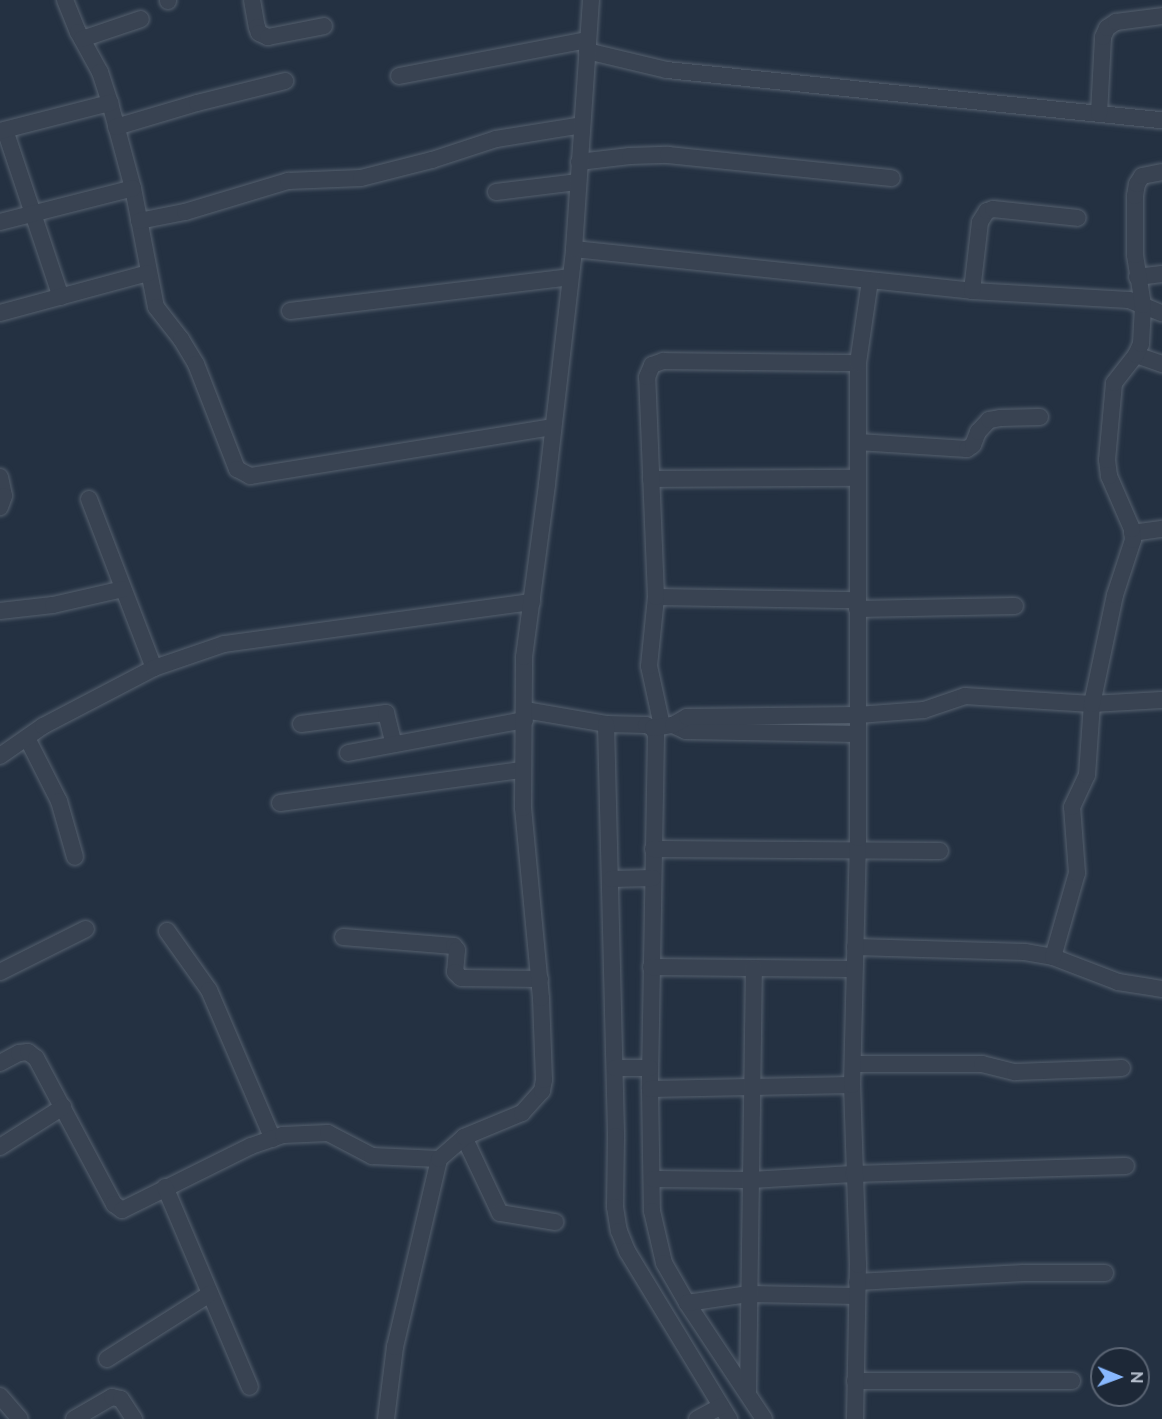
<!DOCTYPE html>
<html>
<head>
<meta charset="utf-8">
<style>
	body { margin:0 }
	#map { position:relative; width:1162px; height:1419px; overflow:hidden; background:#243142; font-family:Raleway,sans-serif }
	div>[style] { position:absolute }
	.roads { filter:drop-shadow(0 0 2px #56616f) drop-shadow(0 0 2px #56616f) }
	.minor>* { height:16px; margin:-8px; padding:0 8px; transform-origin:8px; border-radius:8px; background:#394352 }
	span { translate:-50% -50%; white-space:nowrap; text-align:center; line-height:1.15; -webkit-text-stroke:6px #1d2837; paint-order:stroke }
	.north { position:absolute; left:1090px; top:1347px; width:60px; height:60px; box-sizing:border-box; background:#1d2837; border:2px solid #5a6473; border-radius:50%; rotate:91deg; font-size:16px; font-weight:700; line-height:24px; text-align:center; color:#b5becc }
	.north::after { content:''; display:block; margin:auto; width:21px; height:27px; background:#88b8fe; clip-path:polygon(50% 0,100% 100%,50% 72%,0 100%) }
</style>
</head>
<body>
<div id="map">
	<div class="roads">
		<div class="minor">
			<i style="left:65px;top:0;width:35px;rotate:68deg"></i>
			<i style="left:78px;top:32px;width:46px;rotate:61.2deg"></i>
			<i style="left:100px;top:72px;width:33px;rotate:72deg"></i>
			<i style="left:110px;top:103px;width:88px;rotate:74.9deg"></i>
			<i style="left:133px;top:188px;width:121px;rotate:79.1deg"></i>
			<i style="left:156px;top:307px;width:41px;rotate:52deg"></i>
			<i style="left:181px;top:339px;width:29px;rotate:59deg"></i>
			<i style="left:196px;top:364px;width:113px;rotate:68.7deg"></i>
			<i style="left:237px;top:469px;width:15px;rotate:28deg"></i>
			<i style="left:250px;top:476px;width:307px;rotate:-9.2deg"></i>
			<i style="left:168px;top:0;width:1px;rotate:90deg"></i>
			<i style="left:252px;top:0;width:27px;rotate:80deg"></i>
			<i style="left:257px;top:27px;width:6px;rotate:72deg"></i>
			<i style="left:259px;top:33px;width:10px;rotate:24deg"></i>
			<i style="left:268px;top:37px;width:57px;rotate:-11.1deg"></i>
			<i style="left:82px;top:39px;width:62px;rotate:-18.7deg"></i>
			<i style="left:587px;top:51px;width:82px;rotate:13.4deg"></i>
			<i style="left:667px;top:70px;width:498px;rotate:5.8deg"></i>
			<i style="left:399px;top:76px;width:191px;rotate:-10.8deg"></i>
			<i style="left:1099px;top:114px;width:77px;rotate:-87deg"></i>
			<i style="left:1103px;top:37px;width:10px;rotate:-66deg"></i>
			<i style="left:1107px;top:28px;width:11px;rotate:-34deg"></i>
			<i style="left:1116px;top:22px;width:46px;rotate:-7.4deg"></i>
			<i style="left:116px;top:127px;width:84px;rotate:-16.5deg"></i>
			<i style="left:197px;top:103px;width:91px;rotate:-14deg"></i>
			<i style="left:5px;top:130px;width:176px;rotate:71.5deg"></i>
			<i style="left:0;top:131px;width:114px;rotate:-14.3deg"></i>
			<i style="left:579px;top:162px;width:51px;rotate:-6.7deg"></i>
			<i style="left:630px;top:156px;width:38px;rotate:-2deg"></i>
			<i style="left:668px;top:155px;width:225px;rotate:5.9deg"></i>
			<i style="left:496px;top:192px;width:83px;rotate:-7deg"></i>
			<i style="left:139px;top:221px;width:47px;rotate:-11.1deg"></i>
			<i style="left:185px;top:212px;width:108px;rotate:-16.8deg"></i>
			<i style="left:288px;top:181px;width:73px;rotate:-2.4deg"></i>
			<i style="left:361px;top:178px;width:73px;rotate:-14.2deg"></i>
			<i style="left:432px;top:160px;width:67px;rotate:-18.2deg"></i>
			<i style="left:496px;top:139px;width:87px;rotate:-9.2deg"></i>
			<i style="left:0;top:222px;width:137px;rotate:-14.3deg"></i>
			<i style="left:574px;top:249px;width:400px;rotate:6deg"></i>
			<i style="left:972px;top:291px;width:157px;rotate:3.3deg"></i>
			<i style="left:1129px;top:300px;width:35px;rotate:22deg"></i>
			<i style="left:1137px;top:277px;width:25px;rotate:-7deg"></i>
			<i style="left:972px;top:291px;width:69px;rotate:-83.4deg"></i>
			<i style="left:980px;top:222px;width:13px;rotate:-58deg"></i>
			<i style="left:987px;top:211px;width:6px;rotate:-18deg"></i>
			<i style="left:993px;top:209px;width:85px;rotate:6deg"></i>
			<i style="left:290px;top:311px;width:281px;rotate:-6.9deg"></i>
			<i style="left:0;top:313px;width:153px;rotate:-15.1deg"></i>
			<i style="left:1136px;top:355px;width:28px;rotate:19deg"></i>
			<i style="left:858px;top:442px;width:109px;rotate:3.7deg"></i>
			<i style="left:967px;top:449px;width:7px;rotate:-34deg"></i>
			<i style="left:973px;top:445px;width:14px;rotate:-69deg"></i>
			<i style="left:978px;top:432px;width:16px;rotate:-47deg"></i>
			<i style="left:989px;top:420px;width:11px;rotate:-10deg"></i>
			<i style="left:1000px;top:418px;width:40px;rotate:-1.4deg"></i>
			<i style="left:0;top:477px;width:19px;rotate:78deg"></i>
			<i style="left:4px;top:496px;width:12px;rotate:110deg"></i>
			<i style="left:651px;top:479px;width:207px;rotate:-0.3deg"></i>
			<i style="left:89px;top:499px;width:181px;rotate:69deg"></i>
			<i style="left:1132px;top:533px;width:30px;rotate:-8deg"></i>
			<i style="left:656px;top:597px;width:201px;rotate:0.9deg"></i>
			<i style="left:857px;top:609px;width:158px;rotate:-1.1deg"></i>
			<i style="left:0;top:611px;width:53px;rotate:-6.5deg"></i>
			<i style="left:53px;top:605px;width:72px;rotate:-12.9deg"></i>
			<i style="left:525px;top:710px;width:82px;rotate:9.8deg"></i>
			<i style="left:606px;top:724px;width:40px;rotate:1.4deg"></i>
			<i style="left:646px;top:725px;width:8px;rotate:23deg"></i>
			<i style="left:653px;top:728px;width:8px;rotate:67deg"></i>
			<i style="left:656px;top:735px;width:354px;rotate:91deg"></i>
			<i style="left:650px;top:1089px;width:122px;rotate:89.1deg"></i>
			<i style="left:652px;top:1211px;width:53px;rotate:77deg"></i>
			<i style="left:664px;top:1263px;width:46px;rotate:60.1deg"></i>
			<i style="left:687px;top:1303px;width:139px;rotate:56.4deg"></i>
			<i style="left:301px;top:724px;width:86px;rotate:-7.4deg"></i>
			<i style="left:386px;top:713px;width:32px;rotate:76deg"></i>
			<i style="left:606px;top:724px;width:412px;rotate:88.6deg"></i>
			<i style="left:616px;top:1136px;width:71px;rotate:90.8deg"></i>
			<i style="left:615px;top:1207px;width:24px;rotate:81deg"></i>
			<i style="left:619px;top:1231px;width:22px;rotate:68deg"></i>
			<i style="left:627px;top:1251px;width:197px;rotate:58.7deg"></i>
			<i style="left:673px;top:725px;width:14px;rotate:25deg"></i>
			<i style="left:686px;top:731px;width:172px;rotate:1deg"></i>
			<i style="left:662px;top:726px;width:61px;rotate:-102.2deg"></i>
			<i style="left:649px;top:666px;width:69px;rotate:-84.2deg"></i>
			<i style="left:656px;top:597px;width:220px;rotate:-92.3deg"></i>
			<i style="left:647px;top:377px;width:13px;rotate:-67deg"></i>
			<i style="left:652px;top:365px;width:12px;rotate:-20deg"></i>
			<i style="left:663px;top:361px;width:195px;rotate:0.6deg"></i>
			<i style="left:653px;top:728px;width:20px;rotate:-9deg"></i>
			<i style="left:673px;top:725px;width:16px;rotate:-30deg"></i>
			<i style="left:687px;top:717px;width:171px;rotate:-0.7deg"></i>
			<i style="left:858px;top:715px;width:66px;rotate:-4.3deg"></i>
			<i style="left:924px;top:710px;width:43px;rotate:-18.9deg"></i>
			<i style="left:965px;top:696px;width:127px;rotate:3.6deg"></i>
			<i style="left:1092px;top:704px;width:70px;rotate:-3.3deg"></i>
			<i style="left:27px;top:738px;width:71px;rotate:63.1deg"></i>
			<i style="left:59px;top:801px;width:58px;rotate:74.1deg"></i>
			<i style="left:348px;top:753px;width:180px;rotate:-10.6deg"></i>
			<i style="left:0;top:756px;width:52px;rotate:-34.9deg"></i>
			<i style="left:43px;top:726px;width:125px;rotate:-27.6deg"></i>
			<i style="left:154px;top:668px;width:74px;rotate:-18.9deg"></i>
			<i style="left:224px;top:644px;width:311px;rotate:-7.8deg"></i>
			<i style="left:280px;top:803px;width:244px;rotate:-7.8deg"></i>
			<i style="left:653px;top:849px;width:287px;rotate:0.4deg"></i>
			<i style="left:611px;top:879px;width:42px;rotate:-1.4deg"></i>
			<i style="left:167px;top:931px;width:72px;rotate:54.6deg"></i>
			<i style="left:209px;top:990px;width:162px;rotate:66.8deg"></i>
			<i style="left:343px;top:937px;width:111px;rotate:4.6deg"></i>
			<i style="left:454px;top:946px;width:5px;rotate:53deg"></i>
			<i style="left:457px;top:950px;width:22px;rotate:95deg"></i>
			<i style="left:455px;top:972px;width:8px;rotate:45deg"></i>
			<i style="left:461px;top:978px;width:79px;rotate:0.7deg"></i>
			<i style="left:855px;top:947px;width:170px;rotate:1.7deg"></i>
			<i style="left:1025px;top:952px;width:28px;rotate:10deg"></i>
			<i style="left:1053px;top:957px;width:70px;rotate:21deg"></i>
			<i style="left:1118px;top:982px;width:45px;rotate:9deg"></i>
			<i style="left:1053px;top:957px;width:87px;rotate:-74.1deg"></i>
			<i style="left:1077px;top:873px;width:66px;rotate:-94.3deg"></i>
			<i style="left:1072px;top:807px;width:35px;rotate:-65deg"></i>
			<i style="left:1087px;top:775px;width:71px;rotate:-86deg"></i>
			<i style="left:1092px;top:704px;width:111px;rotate:-78.1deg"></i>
			<i style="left:1115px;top:595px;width:58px;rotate:-71.9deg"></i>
			<i style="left:1133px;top:540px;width:11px;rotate:-95deg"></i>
			<i style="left:1132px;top:529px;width:58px;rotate:-113.5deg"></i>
			<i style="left:1109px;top:476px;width:16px;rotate:-97deg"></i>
			<i style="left:1107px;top:460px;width:77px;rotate:-84.8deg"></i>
			<i style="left:1114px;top:383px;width:36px;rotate:-52deg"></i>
			<i style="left:1136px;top:355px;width:12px;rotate:-66deg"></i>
			<i style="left:1141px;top:344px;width:39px;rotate:-87deg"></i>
			<i style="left:1143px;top:305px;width:51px;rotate:-99.1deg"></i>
			<i style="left:1135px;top:255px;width:59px;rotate:-90deg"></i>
			<i style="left:1135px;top:196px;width:12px;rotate:-81deg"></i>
			<i style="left:1137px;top:184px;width:9px;rotate:-58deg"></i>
			<i style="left:1142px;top:176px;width:20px;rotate:-11deg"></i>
			<i style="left:651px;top:967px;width:202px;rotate:0.6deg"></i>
			<i style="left:0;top:972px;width:96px;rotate:-26.6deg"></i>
			<i style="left:0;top:1063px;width:21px;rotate:-28deg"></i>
			<i style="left:19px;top:1053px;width:9px;rotate:-6deg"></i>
			<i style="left:28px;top:1052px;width:10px;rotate:37deg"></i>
			<i style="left:36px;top:1058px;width:166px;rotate:61.9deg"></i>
			<i style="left:114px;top:1204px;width:10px;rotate:37deg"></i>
			<i style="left:122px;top:1210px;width:144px;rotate:-26.4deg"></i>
			<i style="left:251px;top:1146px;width:34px;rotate:-19deg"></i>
			<i style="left:283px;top:1135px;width:45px;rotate:-2.5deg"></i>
			<i style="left:328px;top:1133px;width:50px;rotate:27.6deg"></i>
			<i style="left:372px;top:1156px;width:67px;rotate:2.6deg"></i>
			<i style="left:853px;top:1064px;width:129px"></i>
			<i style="left:982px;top:1064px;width:34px;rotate:14deg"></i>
			<i style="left:1015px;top:1072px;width:107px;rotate:-2.1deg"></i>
			<i style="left:615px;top:1068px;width:35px"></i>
			<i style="left:650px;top:1089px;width:202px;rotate:-1.1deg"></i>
			<i style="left:464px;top:1137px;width:84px;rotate:64.7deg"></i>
			<i style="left:500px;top:1213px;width:56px;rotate:9.3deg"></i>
			<i style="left:0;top:1147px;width:75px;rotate:-32.4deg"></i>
			<i style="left:653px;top:1179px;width:98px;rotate:0.6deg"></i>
			<i style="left:751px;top:1180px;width:102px;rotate:-3.4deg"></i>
			<i style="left:853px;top:1174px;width:273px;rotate:-1.7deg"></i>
			<i style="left:165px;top:1187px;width:217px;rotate:67deg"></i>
			<i style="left:857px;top:1282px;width:167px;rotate:-3.1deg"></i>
			<i style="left:1024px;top:1273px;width:81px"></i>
			<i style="left:687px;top:1303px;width:63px;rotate:-8.3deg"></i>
			<i style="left:749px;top:1294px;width:108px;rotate:1.1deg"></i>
			<i style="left:107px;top:1359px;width:122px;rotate:-32.3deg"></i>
			<i style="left:855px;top:1381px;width:217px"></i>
			<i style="left:748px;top:1392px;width:424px;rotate:-89.2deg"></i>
			<i style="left:0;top:1396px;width:30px;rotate:49deg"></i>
			<i style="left:74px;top:1419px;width:44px;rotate:-30.1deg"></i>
			<i style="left:112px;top:1397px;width:9px;rotate:13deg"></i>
			<i style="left:121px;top:1399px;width:24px;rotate:57deg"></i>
			<i style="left:386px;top:1419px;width:73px;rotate:-82.9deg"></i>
			<i style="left:395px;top:1347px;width:193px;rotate:-76.8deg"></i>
			<i style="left:439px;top:1159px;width:33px;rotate:-41deg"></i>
			<i style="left:464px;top:1137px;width:63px;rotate:-22.5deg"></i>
			<i style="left:522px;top:1113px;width:30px;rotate:-48deg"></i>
			<i style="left:542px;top:1091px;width:11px;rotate:-80deg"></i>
			<i style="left:544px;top:1080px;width:82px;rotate:-92.1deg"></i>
			<i style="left:541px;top:998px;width:191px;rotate:-95.4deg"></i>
			<i style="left:523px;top:808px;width:151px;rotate:-89.6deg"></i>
			<i style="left:524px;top:657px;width:175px;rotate:-82.4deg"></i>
			<i style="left:547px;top:484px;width:237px;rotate:-83.4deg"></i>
			<i style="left:574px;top:249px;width:250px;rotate:-86.1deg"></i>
			<i style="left:697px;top:1419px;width:27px;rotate:-28deg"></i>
			<i style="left:855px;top:1419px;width:154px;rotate:-88.9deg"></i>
			<i style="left:858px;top:1265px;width:180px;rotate:-91.9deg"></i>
			<i style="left:852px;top:1085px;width:247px;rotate:-88.6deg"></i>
			<i style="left:858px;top:838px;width:475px;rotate:-90deg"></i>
			<i style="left:858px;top:363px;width:83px;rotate:-81.7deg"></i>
		</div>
	</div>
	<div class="north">N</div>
</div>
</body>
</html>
